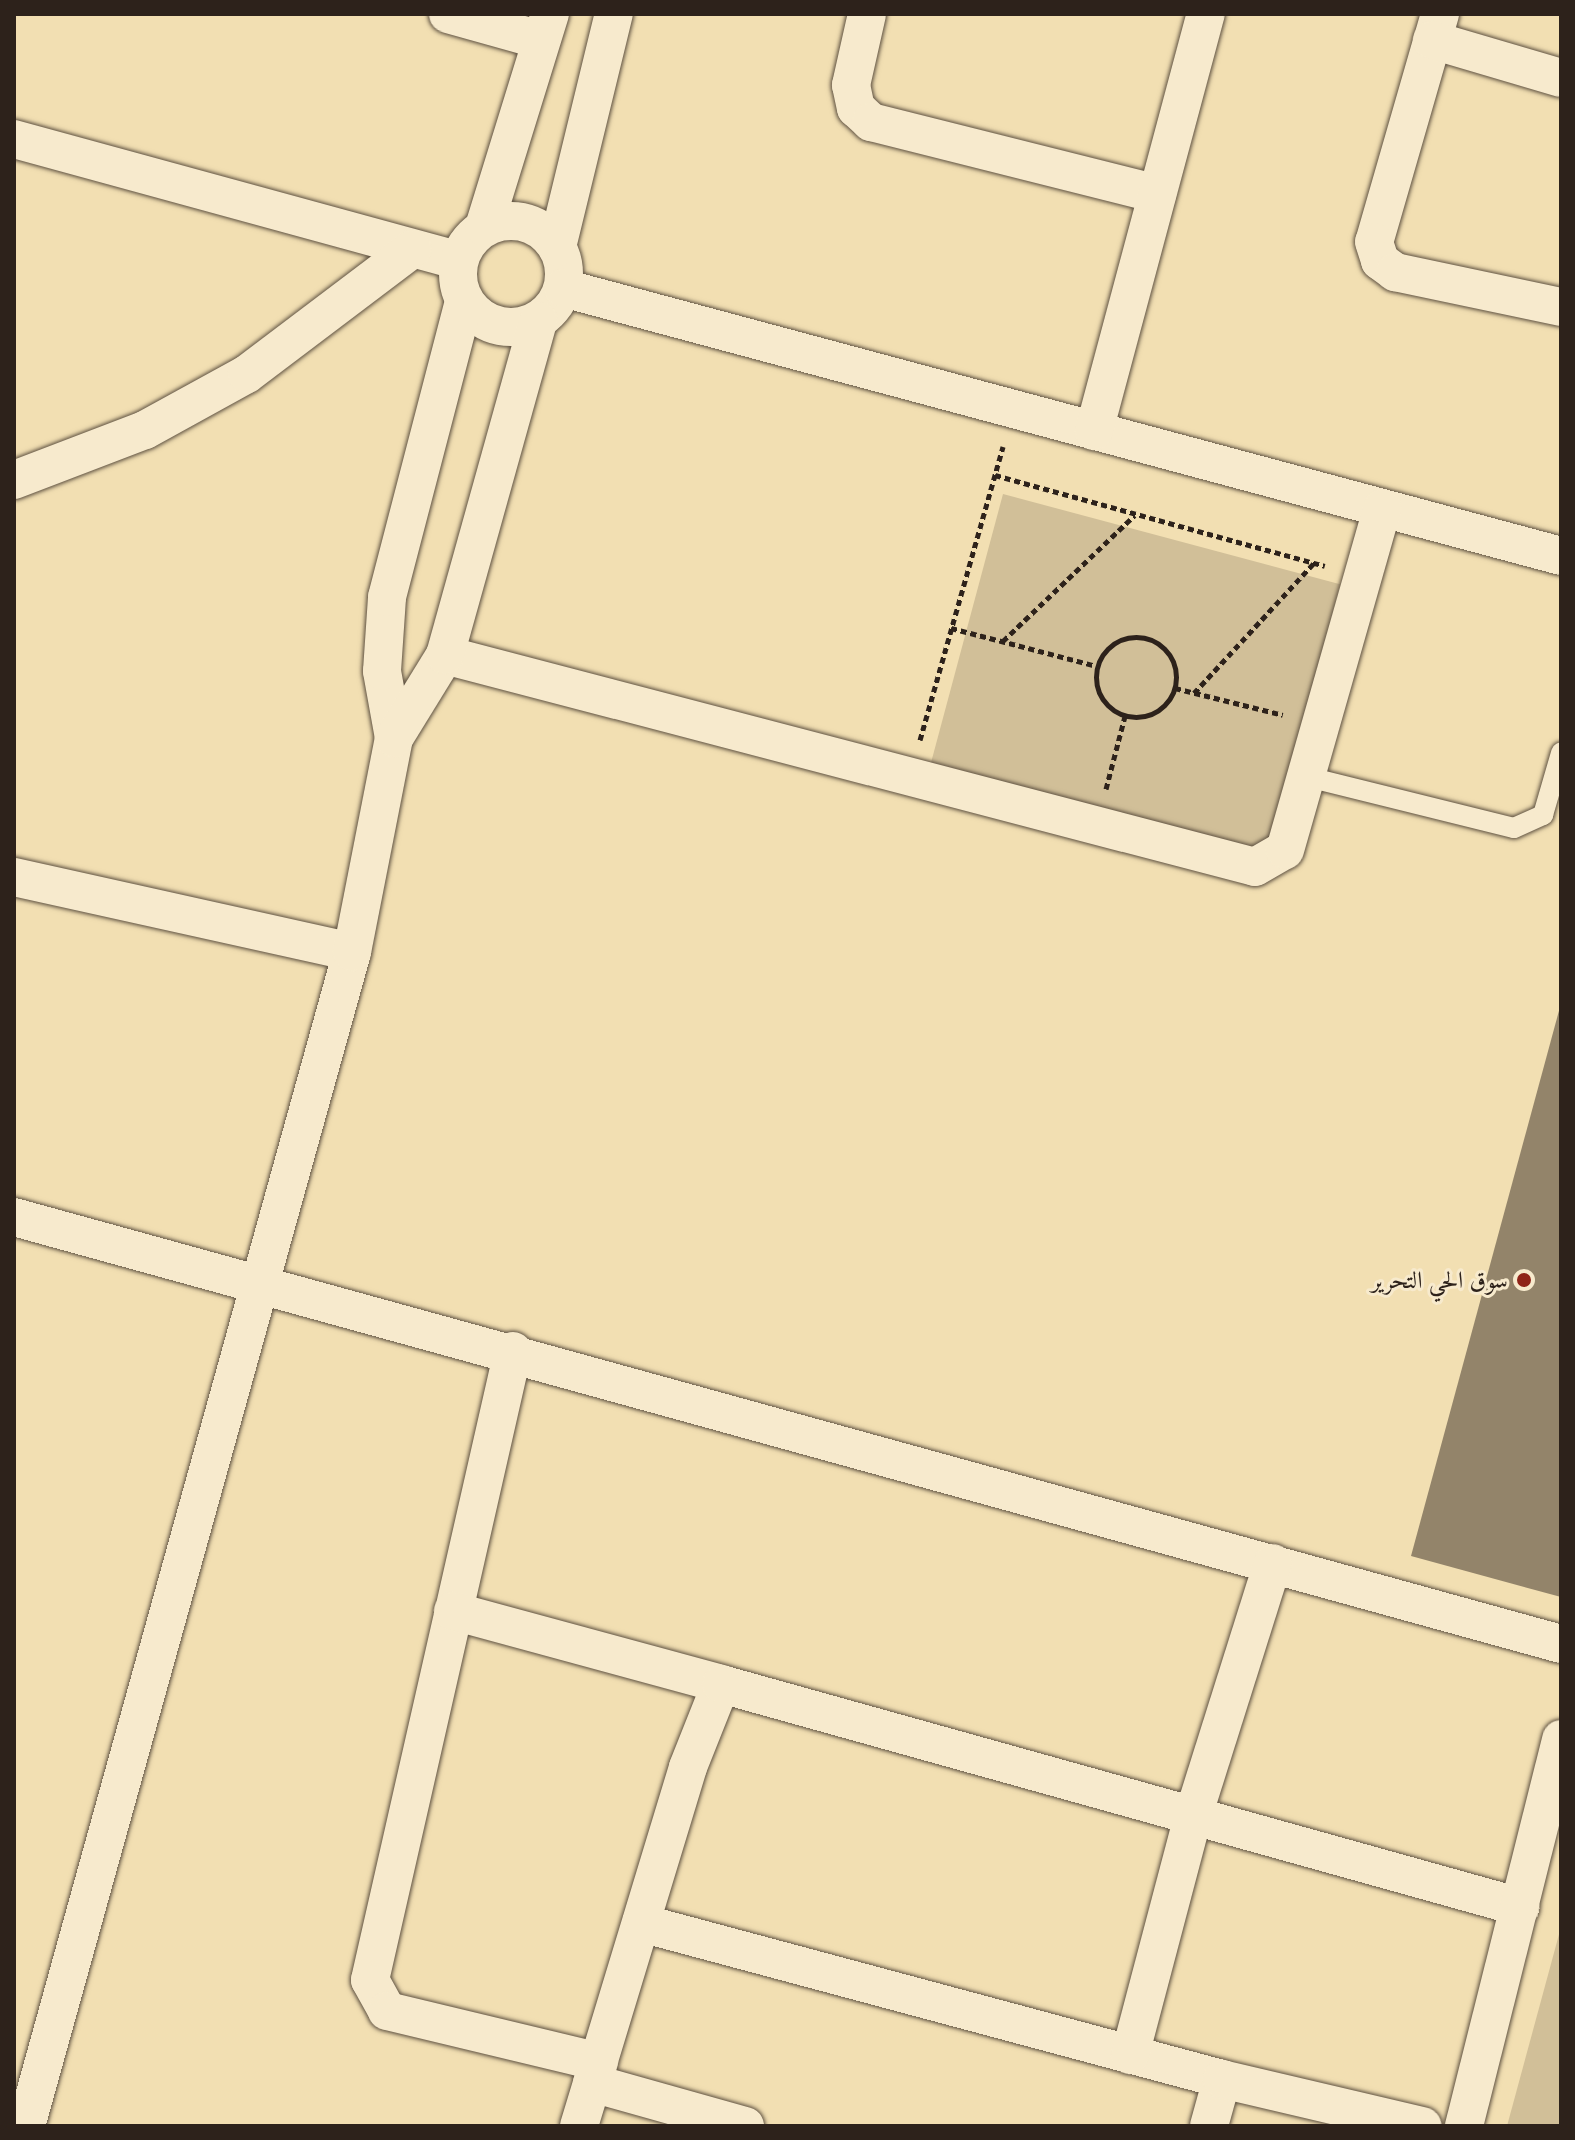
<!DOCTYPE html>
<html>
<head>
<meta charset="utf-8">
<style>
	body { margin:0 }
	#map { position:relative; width:1575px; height:2140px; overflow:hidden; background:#f2dfb2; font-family:"Libre Caslon Text",Amiri,serif }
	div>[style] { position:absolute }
	.green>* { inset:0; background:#d1bf98; transform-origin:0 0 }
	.building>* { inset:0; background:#93846a }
	.path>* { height:5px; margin-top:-2.5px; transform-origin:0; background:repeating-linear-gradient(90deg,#2d221b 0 6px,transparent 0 10px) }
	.path>.ring { margin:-2.5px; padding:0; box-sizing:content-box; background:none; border:5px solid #2d221b; border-radius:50% }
	.roads { filter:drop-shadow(0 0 2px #5e5141) drop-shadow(0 0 2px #5e5141) }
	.lane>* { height:20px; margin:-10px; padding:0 10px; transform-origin:10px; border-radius:10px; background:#f7eacd }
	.street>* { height:38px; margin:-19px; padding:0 19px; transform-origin:19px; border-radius:19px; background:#f7eacd }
	.street>.ring { margin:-19px; padding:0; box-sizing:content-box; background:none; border:38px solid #f7eacd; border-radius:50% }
	.dots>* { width:22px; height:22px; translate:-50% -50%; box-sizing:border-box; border:4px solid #f7eacd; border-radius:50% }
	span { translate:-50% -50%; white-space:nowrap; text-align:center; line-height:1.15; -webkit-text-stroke:6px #f7eacd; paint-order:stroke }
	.poi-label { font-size:24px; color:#2d221b }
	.right { translate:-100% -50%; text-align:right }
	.frame { position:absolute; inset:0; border:16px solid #2d221b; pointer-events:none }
</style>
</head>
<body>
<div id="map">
	<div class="green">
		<i style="left:1003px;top:494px;width:349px;height:280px;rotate:15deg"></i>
		<i style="clip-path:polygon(1561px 1927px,1561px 2126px,1507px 2126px)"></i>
	</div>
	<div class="building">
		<i style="clip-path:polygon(1560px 1007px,1561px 1007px,1561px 1597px,1411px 1556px)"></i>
	</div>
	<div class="path">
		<i style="left:995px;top:475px;width:342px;rotate:15.4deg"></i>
		<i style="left:951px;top:628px;width:151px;rotate:14.6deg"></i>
		<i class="ring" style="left:1096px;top:637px;width:75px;height:75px"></i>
		<i style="left:1003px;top:641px;width:182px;rotate:-43.7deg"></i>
		<i style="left:1175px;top:688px;width:111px;rotate:14deg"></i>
		<i style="left:1194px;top:693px;width:177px;rotate:-47.3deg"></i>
		<i style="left:920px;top:740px;width:305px;rotate:-74.2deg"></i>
		<i style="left:1106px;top:789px;width:75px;rotate:-75.4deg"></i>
	</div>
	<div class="roads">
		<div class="lane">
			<i style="left:1308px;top:777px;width:212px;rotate:13.9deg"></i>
			<i style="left:1514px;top:828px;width:32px;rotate:-24deg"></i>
			<i style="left:1543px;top:815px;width:65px;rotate:-73.8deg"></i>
		</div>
		<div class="street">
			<i style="left:448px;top:14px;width:92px;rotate:15.7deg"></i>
			<i style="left:867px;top:14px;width:73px;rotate:102.7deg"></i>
			<i style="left:851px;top:85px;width:24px;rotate:78deg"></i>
			<i style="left:856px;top:108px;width:21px;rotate:43deg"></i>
			<i style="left:871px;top:122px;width:295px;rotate:14.1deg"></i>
			<i style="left:1440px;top:14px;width:237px;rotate:106.1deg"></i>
			<i style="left:1374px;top:242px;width:20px;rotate:72deg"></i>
			<i style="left:1380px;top:261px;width:19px;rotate:36deg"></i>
			<i style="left:1395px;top:272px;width:170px;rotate:11.9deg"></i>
			<i style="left:1432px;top:40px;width:134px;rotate:16.4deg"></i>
			<i style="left:14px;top:139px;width:461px;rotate:15.3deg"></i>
			<i class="ring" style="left:458px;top:221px;width:68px;height:68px"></i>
			<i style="left:484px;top:227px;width:223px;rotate:-72.8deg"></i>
			<i style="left:557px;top:247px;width:240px;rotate:-76.3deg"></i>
			<i style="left:563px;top:288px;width:1033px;rotate:15.03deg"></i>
			<i style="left:1094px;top:431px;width:432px;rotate:-75deg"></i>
			<i style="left:14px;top:480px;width:140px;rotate:-20.9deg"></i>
			<i style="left:145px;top:430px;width:116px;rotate:-28.8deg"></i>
			<i style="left:247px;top:374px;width:207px;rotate:-37.1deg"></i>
			<i style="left:445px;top:655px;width:837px;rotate:14.67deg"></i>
			<i style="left:1255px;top:867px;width:34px;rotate:-30deg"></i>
			<i style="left:1285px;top:850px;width:355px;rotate:-74.1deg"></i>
			<i style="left:394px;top:738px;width:68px;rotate:-100.2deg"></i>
			<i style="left:382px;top:671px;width:74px;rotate:-86.1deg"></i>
			<i style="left:387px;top:597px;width:306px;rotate:-75.4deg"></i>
			<i style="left:14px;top:877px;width:346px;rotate:12.5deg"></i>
			<i style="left:14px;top:1217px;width:1605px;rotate:15.43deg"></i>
			<i style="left:513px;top:1351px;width:645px;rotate:102.81deg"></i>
			<i style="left:370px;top:1980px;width:35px;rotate:61deg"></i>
			<i style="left:387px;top:2011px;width:218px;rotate:13.5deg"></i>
			<i style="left:453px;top:1611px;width:278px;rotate:15.2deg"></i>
			<i style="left:641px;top:1923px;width:602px;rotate:15.03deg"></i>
			<i style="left:1222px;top:2079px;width:49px;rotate:105.5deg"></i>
			<i style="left:1130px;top:2055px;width:250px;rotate:-75.2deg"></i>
			<i style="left:1194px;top:1813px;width:262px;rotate:-72.5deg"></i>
			<i style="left:1222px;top:2079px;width:206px;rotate:13.2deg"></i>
			<i style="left:592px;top:2083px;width:159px;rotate:15.7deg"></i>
			<i style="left:26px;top:2126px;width:1218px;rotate:-74.48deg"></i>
			<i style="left:352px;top:952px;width:218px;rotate:-78.9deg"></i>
			<i style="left:394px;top:738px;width:97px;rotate:-58.4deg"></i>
			<i style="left:445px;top:655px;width:347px;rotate:-74.4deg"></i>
			<i style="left:579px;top:2126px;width:375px;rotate:-73.1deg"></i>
			<i style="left:688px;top:1767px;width:89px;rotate:-68.3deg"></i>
			<i style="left:721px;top:1684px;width:830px;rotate:15.59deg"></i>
			<i style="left:1464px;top:2126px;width:399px;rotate:-75.9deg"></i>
		</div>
	</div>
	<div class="dots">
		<i style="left:1524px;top:1280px;background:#8f2418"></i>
	</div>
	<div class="poi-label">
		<span class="right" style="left:1508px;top:1280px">سوق الحي التحرير</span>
	</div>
	<div class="frame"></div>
</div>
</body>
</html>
